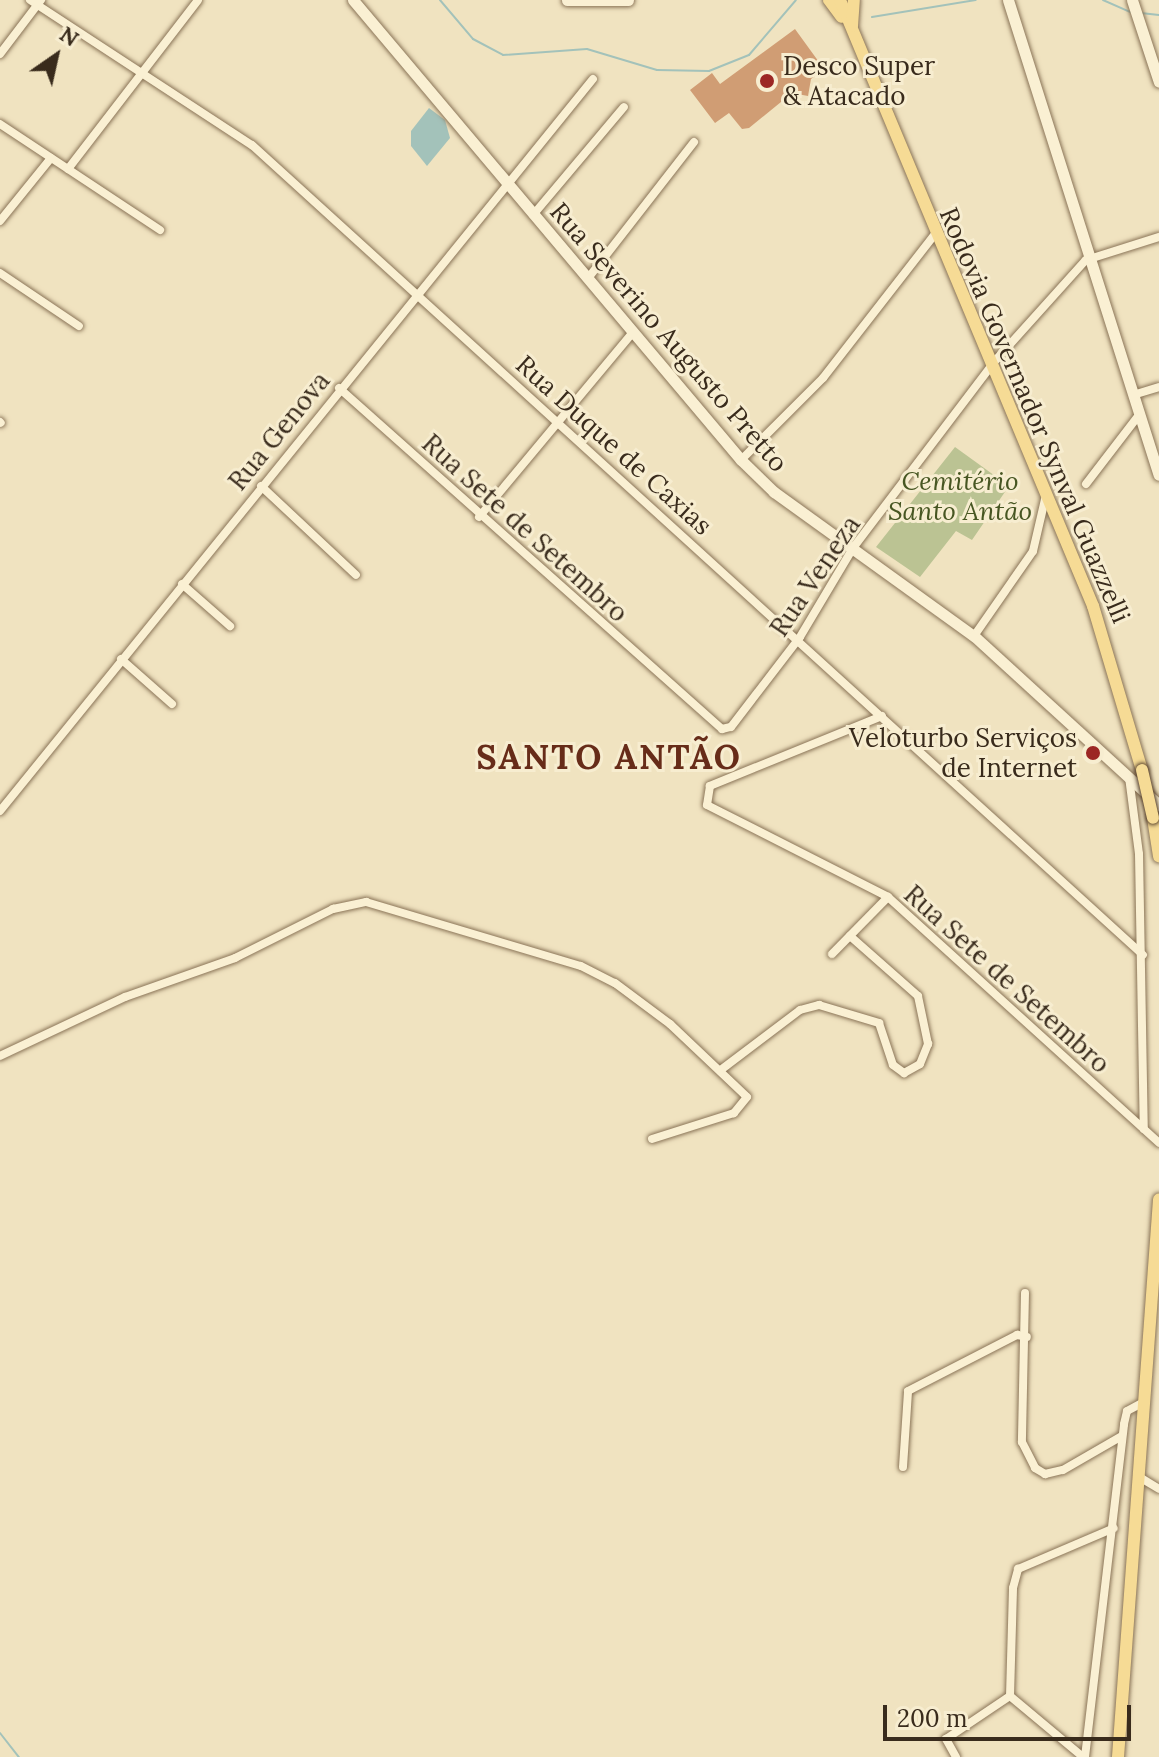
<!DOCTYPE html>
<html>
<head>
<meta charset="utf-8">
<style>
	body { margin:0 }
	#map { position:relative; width:1159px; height:1757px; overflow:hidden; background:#f0e3c0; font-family:Lora,serif }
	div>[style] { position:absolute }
	.cemetery>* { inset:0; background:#bbc393 }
	.water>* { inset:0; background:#a3c2ba }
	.stream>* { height:2px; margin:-1px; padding:0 1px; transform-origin:1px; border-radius:1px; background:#a3c2ba }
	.building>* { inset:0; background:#d09d74 }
	.roads { filter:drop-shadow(0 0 2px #8a7457) drop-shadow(0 0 2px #8a7457) }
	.street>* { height:8px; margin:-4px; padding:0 4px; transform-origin:4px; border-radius:4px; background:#faf0d3 }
	.secondary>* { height:11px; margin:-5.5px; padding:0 5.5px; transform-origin:5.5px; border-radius:5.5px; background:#faf0d3 }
	.primary>* { height:12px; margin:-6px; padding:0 6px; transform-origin:6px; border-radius:6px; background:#f6db95 }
	.bridges { filter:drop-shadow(0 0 2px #57412c) drop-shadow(0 0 2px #57412c) }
	.primary-bridge>* { height:12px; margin:-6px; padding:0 6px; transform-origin:6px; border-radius:6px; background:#f6db95 }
	.dots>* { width:22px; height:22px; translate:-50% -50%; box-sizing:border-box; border:4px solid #f7edd0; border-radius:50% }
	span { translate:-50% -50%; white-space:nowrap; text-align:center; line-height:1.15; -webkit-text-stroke:6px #f7edd0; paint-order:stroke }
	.poi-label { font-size:26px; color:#392b1c }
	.left { translate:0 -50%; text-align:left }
	.right { translate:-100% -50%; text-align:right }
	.street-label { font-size:26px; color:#392b1c }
	.park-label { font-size:26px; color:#475622; font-style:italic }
	.district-label { font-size:34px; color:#672c19; font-weight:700; letter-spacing:2px }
	.north { position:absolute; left:16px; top:16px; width:80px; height:80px; -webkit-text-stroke:6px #f7edd0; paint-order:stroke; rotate:34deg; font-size:22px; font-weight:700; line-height:32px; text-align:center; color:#392b1c }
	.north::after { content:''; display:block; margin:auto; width:28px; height:36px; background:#392b1c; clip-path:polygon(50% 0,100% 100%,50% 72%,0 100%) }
	.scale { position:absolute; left:883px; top:1705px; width:248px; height:36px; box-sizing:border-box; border:4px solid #392b1c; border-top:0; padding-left:10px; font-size:24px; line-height:28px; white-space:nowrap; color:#392b1c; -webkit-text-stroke:6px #f7edd0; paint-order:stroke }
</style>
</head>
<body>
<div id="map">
	<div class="cemetery">
		<i style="clip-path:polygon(955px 447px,1009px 486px,972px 540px,956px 531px,920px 577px,876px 547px)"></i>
	</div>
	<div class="water">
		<i style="clip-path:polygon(429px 108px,445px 120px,450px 138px,427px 166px,411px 146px,411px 131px)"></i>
	</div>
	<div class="stream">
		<i style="left:440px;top:0;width:51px;rotate:49.8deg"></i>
		<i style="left:473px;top:39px;width:34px;rotate:28deg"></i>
		<i style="left:503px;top:55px;width:84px;rotate:-4.1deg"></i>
		<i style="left:587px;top:49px;width:73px;rotate:16.7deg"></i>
		<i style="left:657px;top:70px;width:52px;rotate:1.1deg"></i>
		<i style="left:709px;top:71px;width:43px;rotate:-21.8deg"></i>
		<i style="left:749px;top:55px;width:72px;rotate:-49.5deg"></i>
		<i style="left:1103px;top:0;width:30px;rotate:24deg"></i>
		<i style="left:1141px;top:13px;width:18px;rotate:6deg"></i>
		<i style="left:872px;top:17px;width:105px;rotate:-9.3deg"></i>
		<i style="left:0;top:1733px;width:31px;rotate:52deg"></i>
	</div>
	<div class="building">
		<i style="clip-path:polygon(795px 29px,824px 69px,811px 79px,808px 96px,792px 93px,749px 128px,742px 129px,729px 113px,715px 123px,690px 90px,712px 73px,720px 84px)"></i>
	</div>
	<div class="roads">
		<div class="street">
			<i style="left:30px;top:0;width:265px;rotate:33.2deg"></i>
			<i style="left:252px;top:145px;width:1204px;rotate:42.27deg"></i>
			<i style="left:0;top:54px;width:68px;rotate:-52.8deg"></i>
			<i style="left:0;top:124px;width:192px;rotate:33.5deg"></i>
			<i style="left:68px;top:169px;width:213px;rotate:-52.4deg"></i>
			<i style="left:533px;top:215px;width:141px;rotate:-49.9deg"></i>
			<i style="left:0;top:221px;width:81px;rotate:-51deg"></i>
			<i style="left:0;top:273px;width:95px;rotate:33.9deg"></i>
			<i style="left:589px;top:277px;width:171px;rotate:-52.1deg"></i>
			<i style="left:339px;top:388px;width:513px;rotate:41.68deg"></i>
			<i style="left:722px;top:729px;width:9px;rotate:-13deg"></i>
			<i style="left:731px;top:727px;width:113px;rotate:-52.5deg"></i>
			<i style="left:800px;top:637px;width:104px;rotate:-59.2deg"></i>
			<i style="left:853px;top:548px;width:233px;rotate:-52.8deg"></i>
			<i style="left:994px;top:362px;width:137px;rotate:-48deg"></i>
			<i style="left:1086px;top:260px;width:77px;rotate:-17.5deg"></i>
			<i style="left:1133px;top:395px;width:27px;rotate:-17deg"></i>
			<i style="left:0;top:422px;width:1px;rotate:45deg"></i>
			<i style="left:741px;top:460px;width:116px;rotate:-45deg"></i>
			<i style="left:823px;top:378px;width:184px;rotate:-52.1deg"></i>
			<i style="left:1086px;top:484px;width:87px;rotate:-52.5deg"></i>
			<i style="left:261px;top:486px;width:130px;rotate:43.1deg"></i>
			<i style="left:479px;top:517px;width:242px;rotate:-50.2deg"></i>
			<i style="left:182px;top:584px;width:64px;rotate:41.2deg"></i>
			<i style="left:974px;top:636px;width:103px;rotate:-55.2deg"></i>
			<i style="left:1033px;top:551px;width:57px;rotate:-76.9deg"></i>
			<i style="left:121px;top:659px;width:68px;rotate:41.4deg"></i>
			<i style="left:882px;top:716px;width:186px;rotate:157.9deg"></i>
			<i style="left:710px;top:786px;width:19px;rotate:99deg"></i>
			<i style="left:707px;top:805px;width:203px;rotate:26.9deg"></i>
			<i style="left:888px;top:897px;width:366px;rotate:42.2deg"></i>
			<i style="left:1129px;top:777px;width:78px;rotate:82.6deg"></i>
			<i style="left:1139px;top:854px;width:275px;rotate:89deg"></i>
			<i style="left:0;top:811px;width:942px;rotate:-50.99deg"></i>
			<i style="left:832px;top:954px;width:80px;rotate:-45.5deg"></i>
			<i style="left:0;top:1056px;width:138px;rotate:-25.3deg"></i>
			<i style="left:125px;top:997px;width:117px;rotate:-19.5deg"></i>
			<i style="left:235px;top:958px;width:110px;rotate:-26.6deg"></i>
			<i style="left:333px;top:909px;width:34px;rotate:-12deg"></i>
			<i style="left:366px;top:902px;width:224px;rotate:16.6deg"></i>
			<i style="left:581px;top:966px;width:38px;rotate:27deg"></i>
			<i style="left:615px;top:983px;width:69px;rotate:36.7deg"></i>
			<i style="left:670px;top:1024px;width:106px;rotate:43.5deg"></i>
			<i style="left:747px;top:1097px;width:21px;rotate:129deg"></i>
			<i style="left:734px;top:1113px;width:86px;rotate:162.4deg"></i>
			<i style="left:722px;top:1069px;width:98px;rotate:-37.1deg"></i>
			<i style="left:800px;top:1010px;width:20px;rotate:-15deg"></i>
			<i style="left:819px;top:1005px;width:63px;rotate:16.7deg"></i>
			<i style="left:879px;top:1023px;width:44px;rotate:71.6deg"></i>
			<i style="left:893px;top:1065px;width:14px;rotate:36deg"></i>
			<i style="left:904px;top:1073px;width:18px;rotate:-29deg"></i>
			<i style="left:920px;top:1064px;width:22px;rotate:-68deg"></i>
			<i style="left:928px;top:1044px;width:49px;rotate:-101.8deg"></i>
			<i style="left:918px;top:996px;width:91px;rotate:-138.6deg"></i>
			<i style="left:1025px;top:1293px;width:149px;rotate:91.2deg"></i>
			<i style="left:1022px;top:1442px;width:29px;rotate:63deg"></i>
			<i style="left:1035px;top:1468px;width:12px;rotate:31deg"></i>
			<i style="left:1045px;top:1474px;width:18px;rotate:-13deg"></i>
			<i style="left:1063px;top:1470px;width:68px;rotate:-30deg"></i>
			<i style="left:903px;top:1467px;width:76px;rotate:-86.2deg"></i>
			<i style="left:908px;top:1391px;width:123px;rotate:-27.2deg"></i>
			<i style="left:1017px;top:1335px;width:10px;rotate:11deg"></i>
			<i style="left:1141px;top:1478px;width:21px;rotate:31deg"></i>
			<i style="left:956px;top:1757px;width:21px;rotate:-119deg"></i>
			<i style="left:946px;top:1739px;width:77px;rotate:-33.9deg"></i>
			<i style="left:1083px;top:1757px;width:95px;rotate:-140.1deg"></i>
			<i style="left:1010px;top:1696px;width:108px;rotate:-88.4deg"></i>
			<i style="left:1013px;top:1588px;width:20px;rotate:-75deg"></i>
			<i style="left:1018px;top:1569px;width:104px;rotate:-23.1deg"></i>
			<i style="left:1085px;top:1757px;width:335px;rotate:-83.3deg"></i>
			<i style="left:1124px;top:1424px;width:13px;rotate:-77deg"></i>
			<i style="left:1127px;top:1411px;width:21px;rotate:-28deg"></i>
		</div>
		<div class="secondary">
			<i style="left:353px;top:0;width:602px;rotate:49.85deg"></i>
			<i style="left:741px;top:460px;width:46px;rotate:44.1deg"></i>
			<i style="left:774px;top:492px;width:246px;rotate:35.8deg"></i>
			<i style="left:974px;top:636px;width:251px;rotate:42.4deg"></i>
			<i style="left:567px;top:0;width:61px"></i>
			<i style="left:1008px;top:0;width:498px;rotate:72.4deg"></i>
			<i style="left:1132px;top:0;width:86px;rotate:71.8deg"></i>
		</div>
		<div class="primary">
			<i style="left:829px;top:0;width:21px;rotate:53deg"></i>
			<i style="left:840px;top:0;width:657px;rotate:67.34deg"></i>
			<i style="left:1093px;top:606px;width:171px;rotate:73.4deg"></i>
			<i style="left:852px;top:26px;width:26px;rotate:-86deg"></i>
			<i style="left:1153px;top:818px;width:39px;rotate:81deg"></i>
			<i style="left:1118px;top:1757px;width:559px;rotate:-85.79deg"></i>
		</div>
	</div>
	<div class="bridges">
		<div class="primary-bridge">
			<i style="left:1142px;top:770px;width:49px;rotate:77.1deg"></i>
		</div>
	</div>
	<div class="dots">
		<i style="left:767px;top:81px;background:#9c2724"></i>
		<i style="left:1093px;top:753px;background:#9c2724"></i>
	</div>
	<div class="poi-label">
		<span class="left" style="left:783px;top:81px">Desco Super<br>&amp; Atacado</span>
		<span class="right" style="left:1077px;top:753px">Veloturbo Serviços<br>de Internet</span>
	</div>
	<div class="street-label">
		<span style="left:669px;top:337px;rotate:49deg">Rua Severino Augusto Pretto</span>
		<span style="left:1035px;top:415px;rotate:67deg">Rodovia Governador Synval Guazzelli</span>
		<span style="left:279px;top:431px;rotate:-51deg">Rua Genova</span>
		<span style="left:614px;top:445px;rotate:42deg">Rua Duque de Caxias</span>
		<span style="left:525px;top:528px;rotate:42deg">Rua Sete de Setembro</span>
		<span style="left:815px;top:576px;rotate:-56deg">Rua Veneza</span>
		<span style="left:1007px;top:979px;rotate:42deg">Rua Sete de Setembro</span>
	</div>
	<div class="park-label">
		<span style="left:960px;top:496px">Cemitério<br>Santo Antão</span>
	</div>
	<div class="district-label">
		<span style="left:609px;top:757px">SANTO ANTÃO</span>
	</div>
	<div class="north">N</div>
	<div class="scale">200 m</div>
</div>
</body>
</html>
